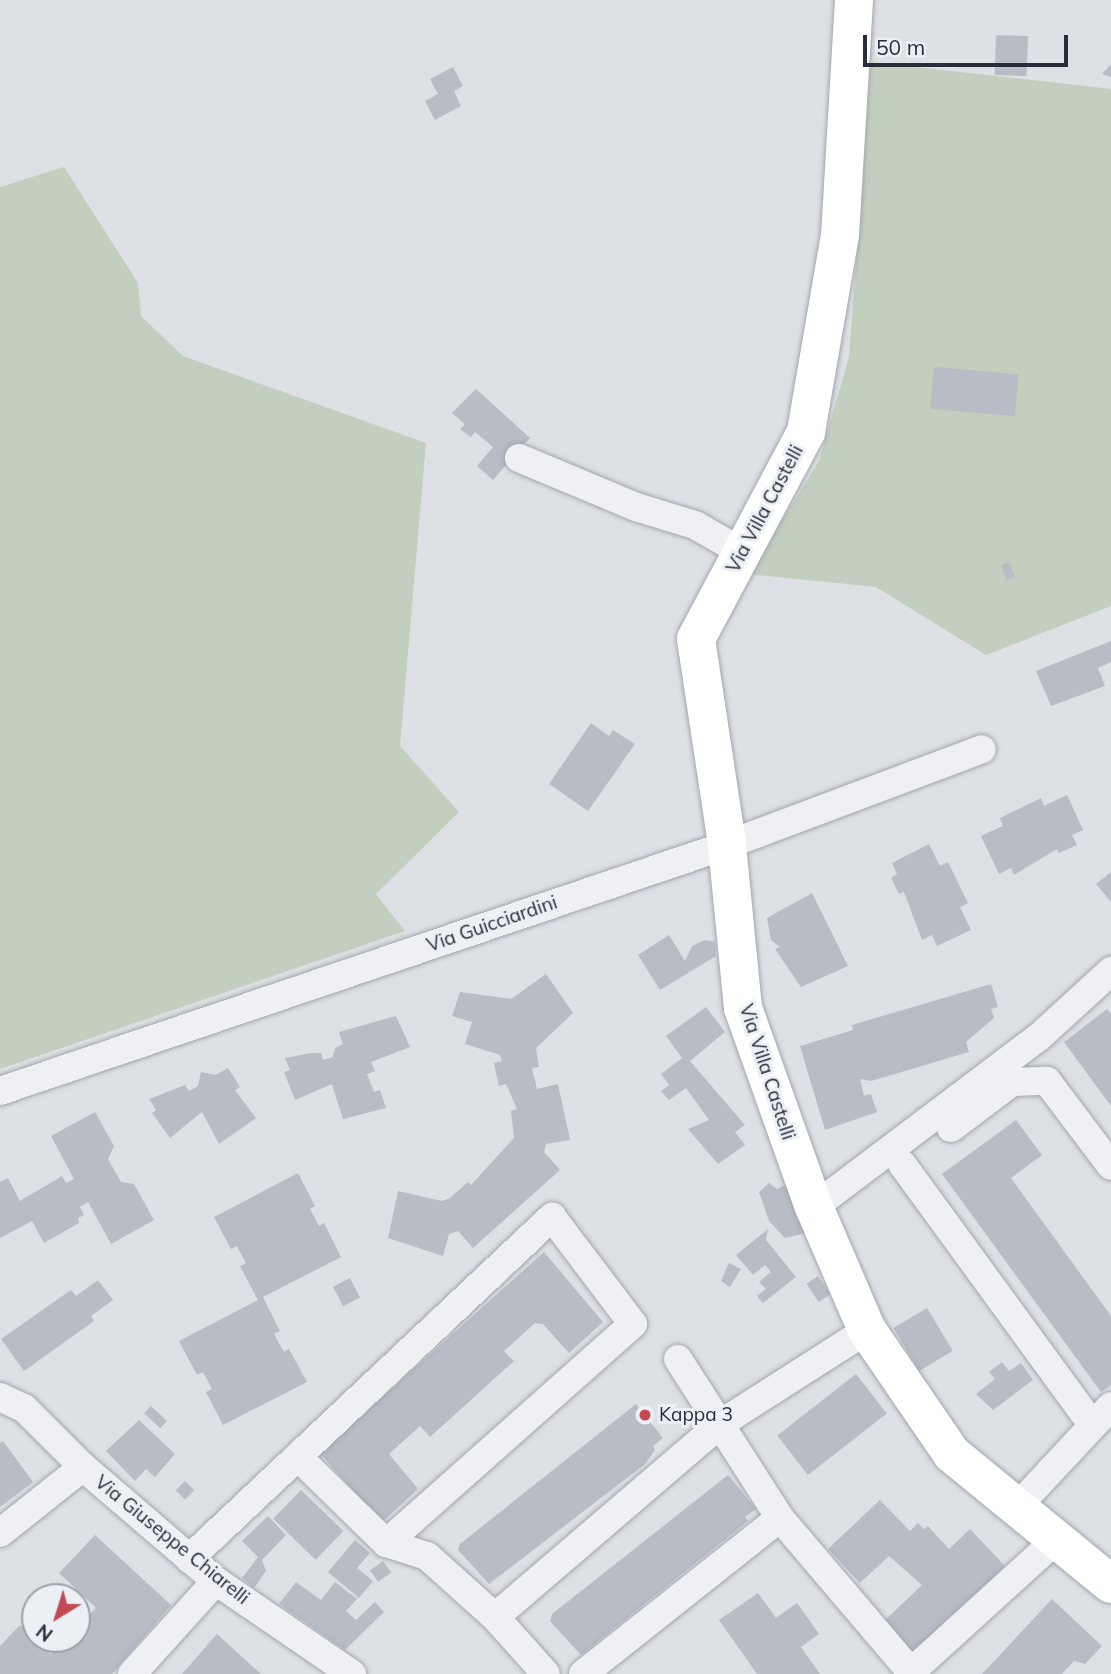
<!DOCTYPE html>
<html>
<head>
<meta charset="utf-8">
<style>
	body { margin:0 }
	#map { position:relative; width:1111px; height:1674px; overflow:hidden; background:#dde0e5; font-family:Mulish,sans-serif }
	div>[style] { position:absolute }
	.green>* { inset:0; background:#c2cfbe }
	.building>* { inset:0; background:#b7bcc5; transform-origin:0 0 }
	.roads { filter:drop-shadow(0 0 2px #a3a7ae) drop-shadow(0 0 2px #a3a7ae) }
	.minor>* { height:28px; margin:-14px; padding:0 14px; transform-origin:14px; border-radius:14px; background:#eff0f4 }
	.secondary>* { height:38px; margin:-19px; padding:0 19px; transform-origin:19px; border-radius:19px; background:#fff }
	.dots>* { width:19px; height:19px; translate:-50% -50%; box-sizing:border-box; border:4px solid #eceff3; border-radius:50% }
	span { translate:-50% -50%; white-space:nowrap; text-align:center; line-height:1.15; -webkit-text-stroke:6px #eceff3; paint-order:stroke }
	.street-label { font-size:19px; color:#272e3a }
	.poi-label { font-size:19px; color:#272e3a }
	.left { translate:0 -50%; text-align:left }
	.north { position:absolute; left:21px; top:1583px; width:70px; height:70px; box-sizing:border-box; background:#eceff3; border:2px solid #9da2a9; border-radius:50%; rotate:218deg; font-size:19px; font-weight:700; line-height:28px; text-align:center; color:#272e3a }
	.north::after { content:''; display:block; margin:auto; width:24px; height:32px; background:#c24a57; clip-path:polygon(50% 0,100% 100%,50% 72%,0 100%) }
	.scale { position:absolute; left:863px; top:35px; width:205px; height:32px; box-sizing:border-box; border:4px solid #272e3a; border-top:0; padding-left:9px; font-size:21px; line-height:24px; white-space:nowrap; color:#272e3a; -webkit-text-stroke:5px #eceff3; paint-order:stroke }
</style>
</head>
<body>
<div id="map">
	<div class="green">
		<i style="clip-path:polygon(871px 62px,1111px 89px,1111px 606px,986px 655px,876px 587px,748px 574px,819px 461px,849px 357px)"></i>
		<i style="clip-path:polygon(64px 167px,138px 283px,141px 316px,183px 356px,426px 443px,400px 746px,459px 812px,376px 894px,405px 931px,0 1069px,0 187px)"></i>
	</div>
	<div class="building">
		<i style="left:996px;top:35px;width:32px;height:40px;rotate:2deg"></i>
		<i style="clip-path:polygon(1111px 64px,1111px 77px,1102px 74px)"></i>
		<i style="clip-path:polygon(453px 67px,463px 86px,454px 91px,461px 106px,435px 120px,425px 101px,438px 94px,430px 79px)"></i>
		<i style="left:934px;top:367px;width:85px;height:42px;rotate:5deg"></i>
		<i style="clip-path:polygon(476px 389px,530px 438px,493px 480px,477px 466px,493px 447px,475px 432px,471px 437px,460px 429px,465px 424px,452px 413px)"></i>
		<i style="left:1009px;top:562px;width:16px;height:9px;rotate:68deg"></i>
		<i style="clip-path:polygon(1111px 641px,1111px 662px,1098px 668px,1105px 686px,1051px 706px,1036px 671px)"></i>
		<i style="clip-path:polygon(591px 723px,609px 736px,613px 730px,635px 744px,588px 811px,549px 784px)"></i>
		<i style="clip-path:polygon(1067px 795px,1083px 830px,1072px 835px,1077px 845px,1059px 853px,1057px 849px,1014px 875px,1011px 868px,999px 874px,981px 836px,1003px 826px,1000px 818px,1041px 798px,1044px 806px)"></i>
		<i style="clip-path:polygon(929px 844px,940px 866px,948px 862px,968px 903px,960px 907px,971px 930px,937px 946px,932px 935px,922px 940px,904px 892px,899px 894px,891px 878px,897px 874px,892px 863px)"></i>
		<i style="clip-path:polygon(1111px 872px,1111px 902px,1096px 884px)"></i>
		<i style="clip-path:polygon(812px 893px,848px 966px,801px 987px,775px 949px,780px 947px,771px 940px,767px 918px)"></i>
		<i style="clip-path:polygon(669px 935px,685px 961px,692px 946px,705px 940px,715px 942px,716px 956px,660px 990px,638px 955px)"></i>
		<i style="clip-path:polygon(546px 974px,573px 1013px,536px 1048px,539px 1067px,532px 1068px,537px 1089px,558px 1084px,570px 1140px,546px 1144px,544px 1152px,560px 1170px,473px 1248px,458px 1231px,449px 1234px,443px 1256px,388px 1238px,398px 1191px,442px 1201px,450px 1198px,468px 1182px,471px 1185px,514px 1138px,511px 1111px,517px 1109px,506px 1084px,499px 1086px,494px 1063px,502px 1061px,500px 1055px,465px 1044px,472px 1022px,452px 1016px,460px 992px,511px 999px)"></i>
		<i style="clip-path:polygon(991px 984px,998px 1007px,991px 1009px,994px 1018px,966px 1042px,969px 1052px,871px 1081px,860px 1079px,864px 1096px,871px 1094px,877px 1112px,825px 1130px,800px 1046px,853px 1030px,852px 1025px)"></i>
		<i style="clip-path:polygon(706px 1007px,725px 1032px,690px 1061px,745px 1125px,735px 1132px,745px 1145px,718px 1164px,688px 1129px,709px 1120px,686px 1088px,669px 1100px,661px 1091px,669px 1085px,661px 1074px,682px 1058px,666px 1036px)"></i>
		<i style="clip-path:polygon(1107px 1009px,1111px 1014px,1111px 1106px,1064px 1042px)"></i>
		<i style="clip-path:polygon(396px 1016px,410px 1047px,371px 1062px,375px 1071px,367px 1074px,374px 1092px,380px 1090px,386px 1108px,343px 1119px,332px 1084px,295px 1100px,284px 1072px,290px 1070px,285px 1058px,311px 1053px,321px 1053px,323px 1060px,333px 1057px,335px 1048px,343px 1044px,339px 1032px)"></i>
		<i style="clip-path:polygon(228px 1068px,240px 1087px,235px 1090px,256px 1118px,219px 1144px,202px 1112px,170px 1138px,152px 1113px,156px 1110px,149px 1099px,185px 1085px,189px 1091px,198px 1086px,201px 1072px,216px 1075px)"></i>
		<i style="clip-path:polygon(95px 1112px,114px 1146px,108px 1159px,121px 1182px,134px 1184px,154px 1220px,111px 1244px,88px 1202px,80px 1207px,84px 1215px,78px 1218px,79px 1223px,44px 1243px,32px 1221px,0 1238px,0 1182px,8px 1178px,20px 1201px,62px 1176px,66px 1183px,74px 1179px,51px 1136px)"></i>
		<i style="clip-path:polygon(1016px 1120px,1042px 1155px,1011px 1178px,1111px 1316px,1111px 1385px,1101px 1392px,942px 1174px)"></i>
		<i style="clip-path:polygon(298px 1173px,315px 1206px,310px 1209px,319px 1226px,324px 1223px,341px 1257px,263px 1297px,280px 1331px,274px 1334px,284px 1352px,289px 1349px,307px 1382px,223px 1425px,206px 1392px,212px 1389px,203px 1372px,197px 1375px,179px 1341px,258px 1300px,240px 1266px,246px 1263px,237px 1246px,231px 1249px,214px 1217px)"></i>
		<i style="clip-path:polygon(769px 1183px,777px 1189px,788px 1184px,805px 1232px,802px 1234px,785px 1238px,769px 1221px,759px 1192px)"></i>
		<i style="clip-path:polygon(768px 1229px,766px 1240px,796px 1277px,763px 1303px,757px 1296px,766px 1289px,759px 1282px,771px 1272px,765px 1265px,753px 1275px,736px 1255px)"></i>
		<i style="clip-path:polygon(544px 1252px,603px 1322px,569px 1353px,543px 1324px,535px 1323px,504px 1351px,514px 1361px,430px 1437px,420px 1426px,389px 1454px,418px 1489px,381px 1523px,320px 1453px)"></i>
		<i style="clip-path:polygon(729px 1263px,741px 1269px,730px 1287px,721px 1281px)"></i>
		<i style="left:818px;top:1276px;width:22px;height:14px;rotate:56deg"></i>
		<i style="left:350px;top:1278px;width:22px;height:19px;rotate:63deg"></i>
		<i style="clip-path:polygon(98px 1280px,113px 1300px,91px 1316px,94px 1321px,24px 1371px,1px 1339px,71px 1290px,76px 1296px)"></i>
		<i style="left:927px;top:1308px;width:50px;height:39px;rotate:59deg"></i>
		<i style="clip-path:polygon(1002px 1362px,1009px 1371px,1021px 1363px,1033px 1380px,993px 1410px,976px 1394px,995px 1379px,989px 1372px)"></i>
		<i style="left:856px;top:1374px;width:50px;height:100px;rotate:52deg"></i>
		<i style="clip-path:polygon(636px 1404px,663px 1438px,653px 1446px,655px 1450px,645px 1464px,489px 1584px,458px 1550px,460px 1544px)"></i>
		<i style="left:151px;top:1406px;width:22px;height:10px;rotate:43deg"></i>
		<i style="clip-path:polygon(139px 1420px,175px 1454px,155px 1477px,146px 1469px,135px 1481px,106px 1451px)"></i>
		<i style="clip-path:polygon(3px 1441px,33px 1482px,0 1507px,0 1443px)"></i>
		<i style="clip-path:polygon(728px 1475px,756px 1509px,745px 1517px,748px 1521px,581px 1655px,550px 1621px,552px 1614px)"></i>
		<i style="left:185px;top:1481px;width:13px;height:13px;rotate:45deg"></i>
		<i style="left:301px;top:1490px;width:59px;height:40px;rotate:44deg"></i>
		<i style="clip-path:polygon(880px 1500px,910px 1531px,918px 1523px,924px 1529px,928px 1526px,949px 1549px,970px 1529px,1005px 1566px,912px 1655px,881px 1624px,922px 1585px,889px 1556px,860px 1583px,828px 1549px)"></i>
		<i style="clip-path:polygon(268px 1516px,286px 1535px,262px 1560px,266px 1571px,254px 1588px,242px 1578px,258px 1557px,242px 1541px)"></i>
		<i style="clip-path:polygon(95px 1535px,171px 1605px,112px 1674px,0 1674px,0 1646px,20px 1625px,51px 1654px,66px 1639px,77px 1639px,77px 1627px,96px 1608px,59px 1573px)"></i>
		<i style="clip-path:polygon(355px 1540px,370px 1553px,357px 1568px,373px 1581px,359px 1598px,328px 1572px)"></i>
		<i style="left:383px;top:1561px;width:14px;height:16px;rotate:54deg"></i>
		<i style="clip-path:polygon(296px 1582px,321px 1600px,335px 1582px,357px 1599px,346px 1611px,356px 1620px,375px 1602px,384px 1612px,345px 1650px,279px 1604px)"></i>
		<i style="clip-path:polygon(758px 1593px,776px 1618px,797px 1603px,819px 1634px,801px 1647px,820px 1674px,757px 1674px,719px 1620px)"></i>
		<i style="clip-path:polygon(1052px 1599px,1102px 1646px,1085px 1664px,1074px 1661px,1062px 1674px,982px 1674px)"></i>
		<i style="clip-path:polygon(217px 1634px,261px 1674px,182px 1674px)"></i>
	</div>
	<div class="roads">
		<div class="minor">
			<i style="left:519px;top:458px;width:127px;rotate:22.7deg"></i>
			<i style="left:636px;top:507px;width:62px;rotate:17deg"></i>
			<i style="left:695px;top:525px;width:54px;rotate:29.9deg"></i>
			<i style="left:0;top:1091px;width:767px;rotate:-18.69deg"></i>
			<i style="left:727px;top:845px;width:272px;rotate:-20.6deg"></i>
			<i style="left:951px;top:1128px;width:76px;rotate:-37deg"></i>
			<i style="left:1012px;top:1082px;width:35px;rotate:-2deg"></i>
			<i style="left:1047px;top:1081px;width:106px;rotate:53deg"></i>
			<i style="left:902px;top:1164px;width:321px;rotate:53.9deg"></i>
			<i style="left:814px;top:1207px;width:282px;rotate:-37.1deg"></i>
			<i style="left:1039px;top:1037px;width:98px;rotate:-42.5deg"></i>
			<i style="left:678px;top:1359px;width:189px;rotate:57.3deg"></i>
			<i style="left:780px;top:1518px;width:202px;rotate:49.6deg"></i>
			<i style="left:911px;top:1672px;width:197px;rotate:-42.3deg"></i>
			<i style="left:0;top:1397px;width:26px;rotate:25deg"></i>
			<i style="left:24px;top:1408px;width:83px;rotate:45deg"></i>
			<i style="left:83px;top:1467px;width:175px;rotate:40.6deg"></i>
			<i style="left:216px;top:1581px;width:165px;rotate:34.4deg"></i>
			<i style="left:299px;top:1458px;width:122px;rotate:44.3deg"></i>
			<i style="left:386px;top:1543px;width:43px;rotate:17.6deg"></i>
			<i style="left:427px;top:1556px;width:91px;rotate:41.9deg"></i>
			<i style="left:495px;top:1617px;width:76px;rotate:48.2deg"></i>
			<i style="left:1016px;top:1508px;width:139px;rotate:-47deg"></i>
			<i style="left:0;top:1533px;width:106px;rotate:-38.5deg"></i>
			<i style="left:189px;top:1559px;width:499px;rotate:-43.3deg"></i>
			<i style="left:552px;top:1217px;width:134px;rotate:52.9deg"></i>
			<i style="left:633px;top:1324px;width:330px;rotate:138.4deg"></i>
			<i style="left:495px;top:1617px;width:296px;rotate:-40.6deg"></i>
			<i style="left:720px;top:1424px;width:174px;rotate:-32.6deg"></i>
			<i style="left:132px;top:1674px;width:125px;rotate:-47.9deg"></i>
			<i style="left:583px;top:1674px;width:251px;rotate:-38.4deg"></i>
		</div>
		<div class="secondary">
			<i style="left:854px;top:0;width:235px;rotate:93.4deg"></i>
			<i style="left:840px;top:235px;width:200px;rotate:99.8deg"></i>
			<i style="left:806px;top:432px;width:234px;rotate:118deg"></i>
			<i style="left:696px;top:639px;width:208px;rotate:81.4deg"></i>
			<i style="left:727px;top:845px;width:164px;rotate:84.4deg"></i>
			<i style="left:743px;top:1008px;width:211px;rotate:70.4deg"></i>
			<i style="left:814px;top:1207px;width:134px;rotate:66.7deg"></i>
			<i style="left:867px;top:1330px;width:150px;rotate:55.6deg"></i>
			<i style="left:952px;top:1454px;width:205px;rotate:39.3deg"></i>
		</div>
	</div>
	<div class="dots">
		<i style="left:645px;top:1415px;background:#c24a57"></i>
	</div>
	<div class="street-label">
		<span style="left:765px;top:509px;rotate:-62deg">Via Villa Castelli</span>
		<span style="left:492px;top:924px;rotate:-19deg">Via Guicciardini</span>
		<span style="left:767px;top:1072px;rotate:72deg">Via Villa Castelli</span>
		<span style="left:172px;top:1540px;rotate:39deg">Via Giuseppe Chiarelli</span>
	</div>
	<div class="poi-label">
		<span class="left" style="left:659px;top:1415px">Kappa 3</span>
	</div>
	<div class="north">N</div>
	<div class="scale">50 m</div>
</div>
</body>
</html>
